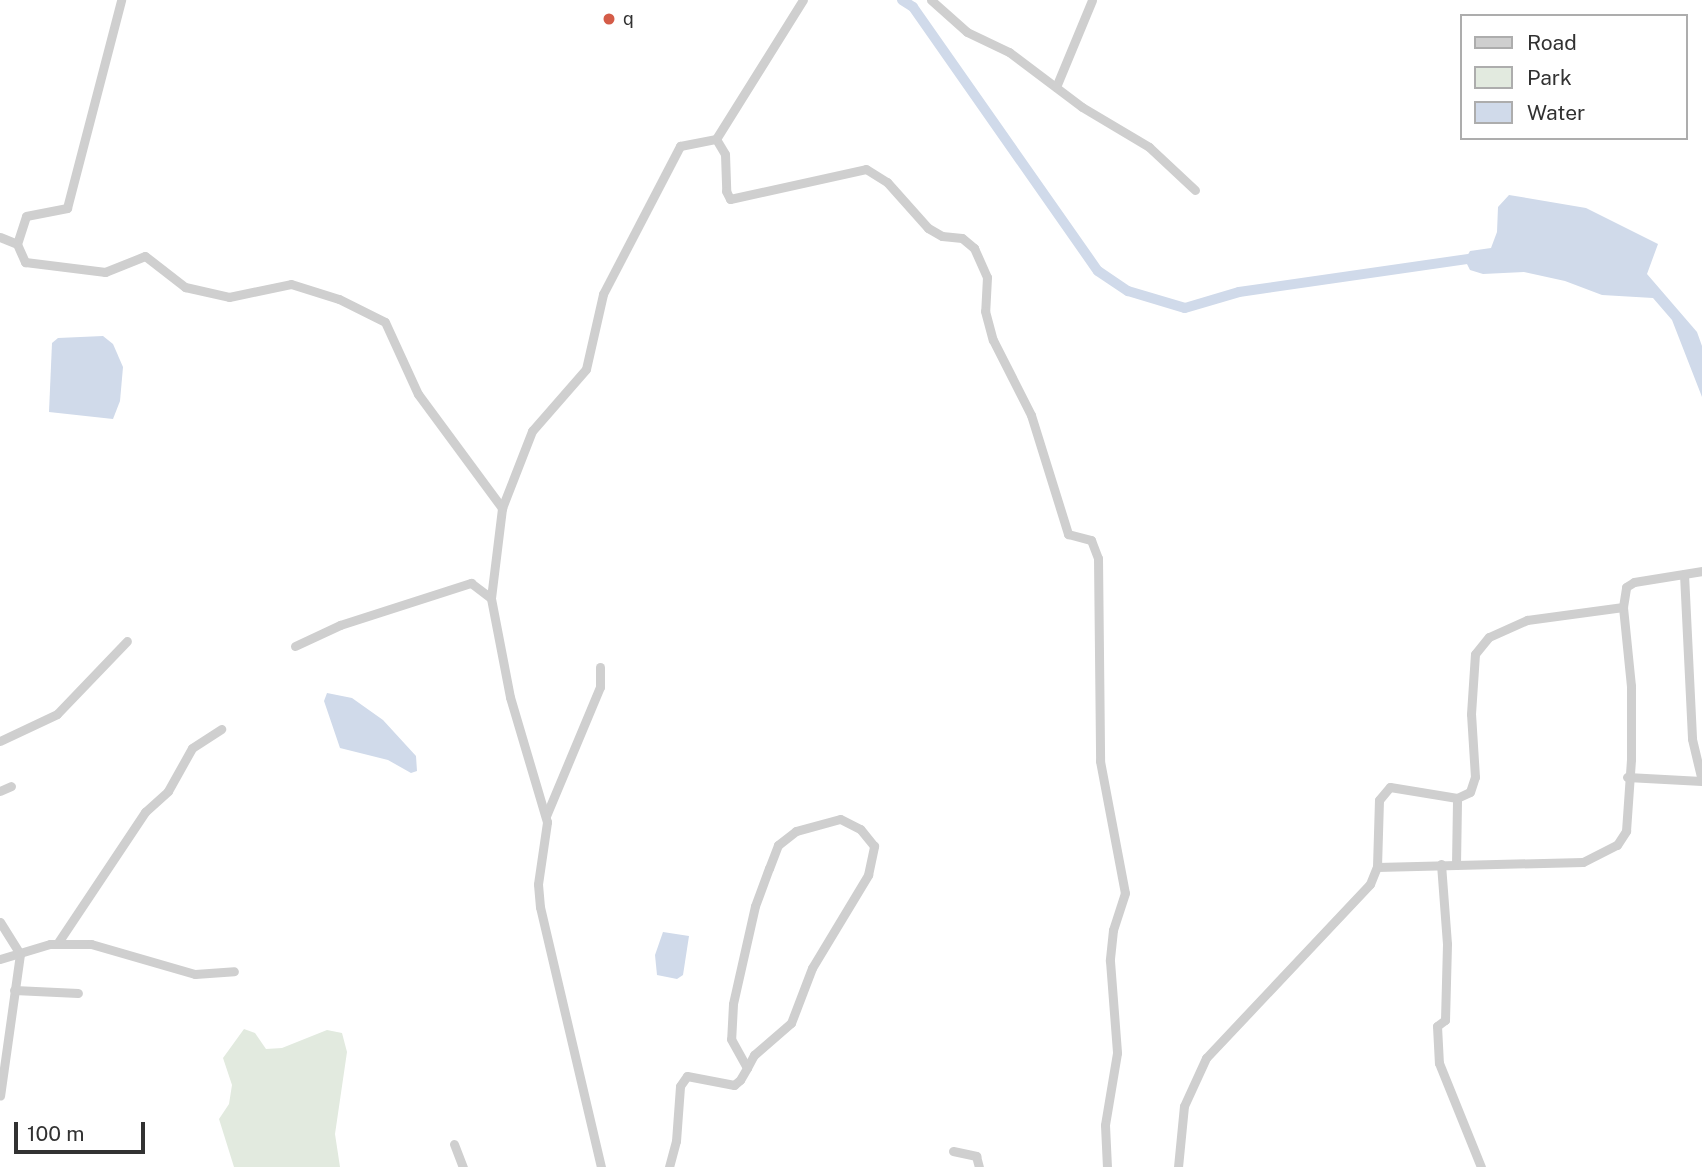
<!DOCTYPE html>
<html>
<head>
<meta charset="utf-8">
<style>
	body { margin:0 }
	#map { position:relative; width:1702px; height:1167px; overflow:hidden; background:#fff; font-family:"Public Sans",sans-serif }
	div>[style] { position:absolute }
	.green>* { inset:0; background:#e2eadf }
	.water>* { inset:0; background:#d0daea }
	.canal>* { height:10px; margin:-5px; padding:0 5px; transform-origin:5px; border-radius:5px; background:#d0daea }
	.minor>* { height:9px; margin:-4.5px; padding:0 4.5px; transform-origin:4.5px; border-radius:4.5px; background:#cfcfcf }
	.dots>* { width:19px; height:19px; translate:-50% -50%; box-sizing:border-box; border:4px solid #fff; border-radius:50% }
	span { translate:-50% -50%; white-space:nowrap; text-align:center; line-height:1.15; -webkit-text-stroke:7px #fff; paint-order:stroke }
	.poi-label { font-size:18px; color:#323232 }
	.left { translate:0 -50%; text-align:left }
	.legend { position:absolute; left:1460px; top:14px; width:228px; height:126px; box-sizing:border-box; background:#fff; border:2px solid #adadad; margin:0; padding:9px 12px; list-style:none; font-size:21px; color:#323232 }
	.legend li { display:flex; align-items:center; gap:14px; height:35px }
	.legend b { width:35px; border:2px solid #adadad }
	.scale { position:absolute; left:14px; top:1122px; width:131px; height:32px; box-sizing:border-box; border:4px solid #323232; border-top:0; padding-left:9px; font-size:21px; line-height:24px; white-space:nowrap; color:#323232; -webkit-text-stroke:5px #fff; paint-order:stroke }
</style>
</head>
<body>
<div id="map">
	<div class="green">
		<i style="clip-path:polygon(244px 1029px,255px 1033px,266px 1049px,282px 1048px,327px 1030px,342px 1033px,347px 1052px,335px 1134px,340px 1167px,234px 1167px,219px 1119px,229px 1104px,232px 1085px,223px 1058px)"></i>
	</div>
	<div class="water">
		<i style="clip-path:polygon(1509px 195px,1586px 208px,1658px 244px,1647px 274px,1697px 332px,1702px 346px,1702px 397px,1672px 320px,1653px 298px,1602px 295px,1565px 281px,1524px 272px,1483px 274px,1470px 270px,1465px 260px,1470px 251px,1491px 248px,1497px 232px,1498px 207px)"></i>
		<i style="clip-path:polygon(103px 336px,113px 344px,123px 367px,120px 401px,113px 419px,49px 412px,52px 343px,58px 338px)"></i>
		<i style="clip-path:polygon(327px 693px,352px 698px,383px 720px,416px 756px,417px 771px,411px 773px,388px 760px,340px 748px,324px 701px)"></i>
		<i style="clip-path:polygon(663px 932px,689px 936px,683px 975px,677px 979px,657px 975px,655px 955px)"></i>
	</div>
	<div class="canal">
		<i style="left:902px;top:0;width:13px;rotate:32deg"></i>
		<i style="left:913px;top:7px;width:322px;rotate:55deg"></i>
		<i style="left:1098px;top:271px;width:36px;rotate:34deg"></i>
		<i style="left:1128px;top:291px;width:59px;rotate:16.6deg"></i>
		<i style="left:1185px;top:308px;width:56px;rotate:-16.5deg"></i>
		<i style="left:1239px;top:292px;width:239px;rotate:-8.2deg"></i>
	</div>
	<div class="minor">
		<i style="left:931px;top:0;width:48px;rotate:41.6deg"></i>
		<i style="left:967px;top:32px;width:47px;rotate:25.5deg"></i>
		<i style="left:1009px;top:52px;width:91px;rotate:37deg"></i>
		<i style="left:1082px;top:107px;width:78px;rotate:30.8deg"></i>
		<i style="left:1149px;top:147px;width:63px;rotate:43.1deg"></i>
		<i style="left:1056px;top:87px;width:94px;rotate:-67.5deg"></i>
		<i style="left:716px;top:139px;width:17px;rotate:59deg"></i>
		<i style="left:725px;top:154px;width:37px;rotate:88deg"></i>
		<i style="left:726px;top:191px;width:9px;rotate:63deg"></i>
		<i style="left:730px;top:199px;width:139px;rotate:-12.4deg"></i>
		<i style="left:866px;top:169px;width:25px;rotate:32deg"></i>
		<i style="left:887px;top:182px;width:62px;rotate:48.3deg"></i>
		<i style="left:928px;top:228px;width:16px;rotate:30deg"></i>
		<i style="left:942px;top:236px;width:20px;rotate:6deg"></i>
		<i style="left:962px;top:238px;width:16px;rotate:40deg"></i>
		<i style="left:974px;top:248px;width:32px;rotate:66deg"></i>
		<i style="left:987px;top:277px;width:34px;rotate:93deg"></i>
		<i style="left:985px;top:311px;width:30px;rotate:75deg"></i>
		<i style="left:993px;top:340px;width:84px;rotate:63.1deg"></i>
		<i style="left:1031px;top:415px;width:125px;rotate:72.7deg"></i>
		<i style="left:1068px;top:534px;width:24px;rotate:15deg"></i>
		<i style="left:1091px;top:540px;width:19px;rotate:69deg"></i>
		<i style="left:1098px;top:558px;width:203px;rotate:89.4deg"></i>
		<i style="left:1100px;top:761px;width:134px;rotate:79.3deg"></i>
		<i style="left:1125px;top:893px;width:39px;rotate:108deg"></i>
		<i style="left:1113px;top:930px;width:31px;rotate:96deg"></i>
		<i style="left:1110px;top:961px;width:92px;rotate:85.6deg"></i>
		<i style="left:1117px;top:1053px;width:73px;rotate:99.5deg"></i>
		<i style="left:1105px;top:1125px;width:42px;rotate:87.3deg"></i>
		<i style="left:0;top:237px;width:18px;rotate:22deg"></i>
		<i style="left:17px;top:244px;width:20px;rotate:66deg"></i>
		<i style="left:25px;top:262px;width:81px;rotate:7.1deg"></i>
		<i style="left:105px;top:272px;width:43px;rotate:-21.8deg"></i>
		<i style="left:145px;top:256px;width:51px;rotate:37.8deg"></i>
		<i style="left:185px;top:287px;width:45px;rotate:12.8deg"></i>
		<i style="left:229px;top:297px;width:63px;rotate:-11.8deg"></i>
		<i style="left:291px;top:284px;width:50px;rotate:17.4deg"></i>
		<i style="left:339px;top:299px;width:51px;rotate:26.6deg"></i>
		<i style="left:385px;top:322px;width:79px;rotate:65.4deg"></i>
		<i style="left:418px;top:394px;width:142px;rotate:53.6deg"></i>
		<i style="left:17px;top:244px;width:29px;rotate:-72deg"></i>
		<i style="left:26px;top:216px;width:42px;rotate:-11deg"></i>
		<i style="left:67px;top:208px;width:215px;rotate:-75.4deg"></i>
		<i style="left:1684px;top:574px;width:165px;rotate:87.2deg"></i>
		<i style="left:1692px;top:739px;width:43px;rotate:76.6deg"></i>
		<i style="left:295px;top:646px;width:50px;rotate:-25deg"></i>
		<i style="left:340px;top:625px;width:138px;rotate:-17.8deg"></i>
		<i style="left:471px;top:583px;width:25px;rotate:37deg"></i>
		<i style="left:0;top:741px;width:63px;rotate:-25.3deg"></i>
		<i style="left:57px;top:714px;width:101px;rotate:-46.2deg"></i>
		<i style="left:1627px;top:777px;width:75px;rotate:3.1deg"></i>
		<i style="left:0;top:791px;width:12px;rotate:-24deg"></i>
		<i style="left:546px;top:816px;width:140px;rotate:-67.3deg"></i>
		<i style="left:600px;top:687px;width:20px;rotate:-90deg"></i>
		<i style="left:1441px;top:864px;width:80px;rotate:85.7deg"></i>
		<i style="left:1447px;top:944px;width:76px;rotate:91.5deg"></i>
		<i style="left:1445px;top:1020px;width:10px;rotate:143deg"></i>
		<i style="left:1437px;top:1026px;width:37px;rotate:87deg"></i>
		<i style="left:1439px;top:1063px;width:112px;rotate:68deg"></i>
		<i style="left:1456px;top:865px;width:67px;rotate:-89.1deg"></i>
		<i style="left:1377px;top:867px;width:206px;rotate:-1.4deg"></i>
		<i style="left:1583px;top:862px;width:38px;rotate:-27deg"></i>
		<i style="left:1617px;top:845px;width:17px;rotate:-57deg"></i>
		<i style="left:1626px;top:831px;width:72px;rotate:-86deg"></i>
		<i style="left:1631px;top:759px;width:73px;rotate:-90deg"></i>
		<i style="left:1631px;top:686px;width:79px;rotate:-95.8deg"></i>
		<i style="left:1623px;top:607px;width:20px;rotate:-81deg"></i>
		<i style="left:1626px;top:587px;width:9px;rotate:-32deg"></i>
		<i style="left:1634px;top:582px;width:69px;rotate:-9.2deg"></i>
		<i style="left:0;top:922px;width:38px;rotate:58deg"></i>
		<i style="left:20px;top:954px;width:143px;rotate:98deg"></i>
		<i style="left:57px;top:944px;width:159px;rotate:-56.3deg"></i>
		<i style="left:145px;top:812px;width:31px;rotate:-42deg"></i>
		<i style="left:168px;top:791px;width:49px;rotate:-60.8deg"></i>
		<i style="left:192px;top:748px;width:35px;rotate:-33deg"></i>
		<i style="left:0;top:959px;width:52px;rotate:-16.7deg"></i>
		<i style="left:50px;top:944px;width:41px"></i>
		<i style="left:91px;top:944px;width:108px;rotate:16.1deg"></i>
		<i style="left:195px;top:974px;width:39px;rotate:-4deg"></i>
		<i style="left:14px;top:990px;width:64px;rotate:2.7deg"></i>
		<i style="left:454px;top:1144px;width:25px;rotate:69deg"></i>
		<i style="left:953px;top:1151px;width:24px;rotate:12deg"></i>
		<i style="left:976px;top:1156px;width:11px;rotate:75deg"></i>
		<i style="left:601px;top:1167px;width:267px;rotate:-103.2deg"></i>
		<i style="left:540px;top:907px;width:23px;rotate:-95deg"></i>
		<i style="left:538px;top:884px;width:63px;rotate:-81.7deg"></i>
		<i style="left:547px;top:822px;width:130px;rotate:-106.5deg"></i>
		<i style="left:510px;top:697px;width:101px;rotate:-100.9deg"></i>
		<i style="left:491px;top:598px;width:91px;rotate:-83deg"></i>
		<i style="left:502px;top:508px;width:83px;rotate:-68.7deg"></i>
		<i style="left:532px;top:431px;width:82px;rotate:-48.9deg"></i>
		<i style="left:586px;top:369px;width:77px;rotate:-77.2deg"></i>
		<i style="left:603px;top:294px;width:167px;rotate:-62.5deg"></i>
		<i style="left:680px;top:146px;width:37px;rotate:-11deg"></i>
		<i style="left:716px;top:139px;width:164px;rotate:-58deg"></i>
		<i style="left:669px;top:1167px;width:27px;rotate:-75deg"></i>
		<i style="left:676px;top:1141px;width:55px;rotate:-85.8deg"></i>
		<i style="left:680px;top:1086px;width:12px;rotate:-55deg"></i>
		<i style="left:687px;top:1076px;width:48px;rotate:10.8deg"></i>
		<i style="left:734px;top:1085px;width:8px;rotate:-40deg"></i>
		<i style="left:740px;top:1080px;width:14px;rotate:-60deg"></i>
		<i style="left:747px;top:1068px;width:15px;rotate:-62deg"></i>
		<i style="left:754px;top:1055px;width:49px;rotate:-40.9deg"></i>
		<i style="left:791px;top:1023px;width:59px;rotate:-69.1deg"></i>
		<i style="left:812px;top:968px;width:109px;rotate:-58.9deg"></i>
		<i style="left:868px;top:875px;width:30px;rotate:-78deg"></i>
		<i style="left:874px;top:846px;width:22px;rotate:-129deg"></i>
		<i style="left:860px;top:829px;width:22px;rotate:-153deg"></i>
		<i style="left:840px;top:819px;width:46px;rotate:164.7deg"></i>
		<i style="left:796px;top:831px;width:23px;rotate:142deg"></i>
		<i style="left:778px;top:845px;width:25px;rotate:111deg"></i>
		<i style="left:769px;top:868px;width:40px;rotate:110.2deg"></i>
		<i style="left:755px;top:906px;width:100px;rotate:102.7deg"></i>
		<i style="left:733px;top:1004px;width:35px;rotate:93deg"></i>
		<i style="left:731px;top:1039px;width:33px;rotate:61deg"></i>
		<i style="left:1178px;top:1167px;width:61px;rotate:-84.4deg"></i>
		<i style="left:1184px;top:1106px;width:53px;rotate:-65.4deg"></i>
		<i style="left:1206px;top:1058px;width:239px;rotate:-46.7deg"></i>
		<i style="left:1370px;top:884px;width:18px;rotate:-68deg"></i>
		<i style="left:1377px;top:867px;width:67px;rotate:-88.3deg"></i>
		<i style="left:1379px;top:800px;width:17px;rotate:-50deg"></i>
		<i style="left:1390px;top:787px;width:68px;rotate:9.3deg"></i>
		<i style="left:1457px;top:798px;width:14px;rotate:-25deg"></i>
		<i style="left:1470px;top:792px;width:16px;rotate:-72deg"></i>
		<i style="left:1475px;top:777px;width:63px;rotate:-93.6deg"></i>
		<i style="left:1471px;top:714px;width:60px;rotate:-86.2deg"></i>
		<i style="left:1475px;top:654px;width:22px;rotate:-51deg"></i>
		<i style="left:1489px;top:637px;width:42px;rotate:-24.1deg"></i>
		<i style="left:1527px;top:620px;width:97px;rotate:-7.7deg"></i>
	</div>
	<div class="dots">
		<i style="left:609px;top:19px;background:#d45c48"></i>
	</div>
	<div class="poi-label">
		<span class="left" style="left:623px;top:19px">q</span>
	</div>
	<ul class="legend">
	<li><b style="height:9px;background:#cfcfcf"></b>Road</li>
	<li><b style="height:19px;background:#e2eadf"></b>Park</li>
	<li><b style="height:19px;background:#d0daea"></b>Water</li>
	</ul>
	<div class="scale">100 m</div>
</div>
</body>
</html>
